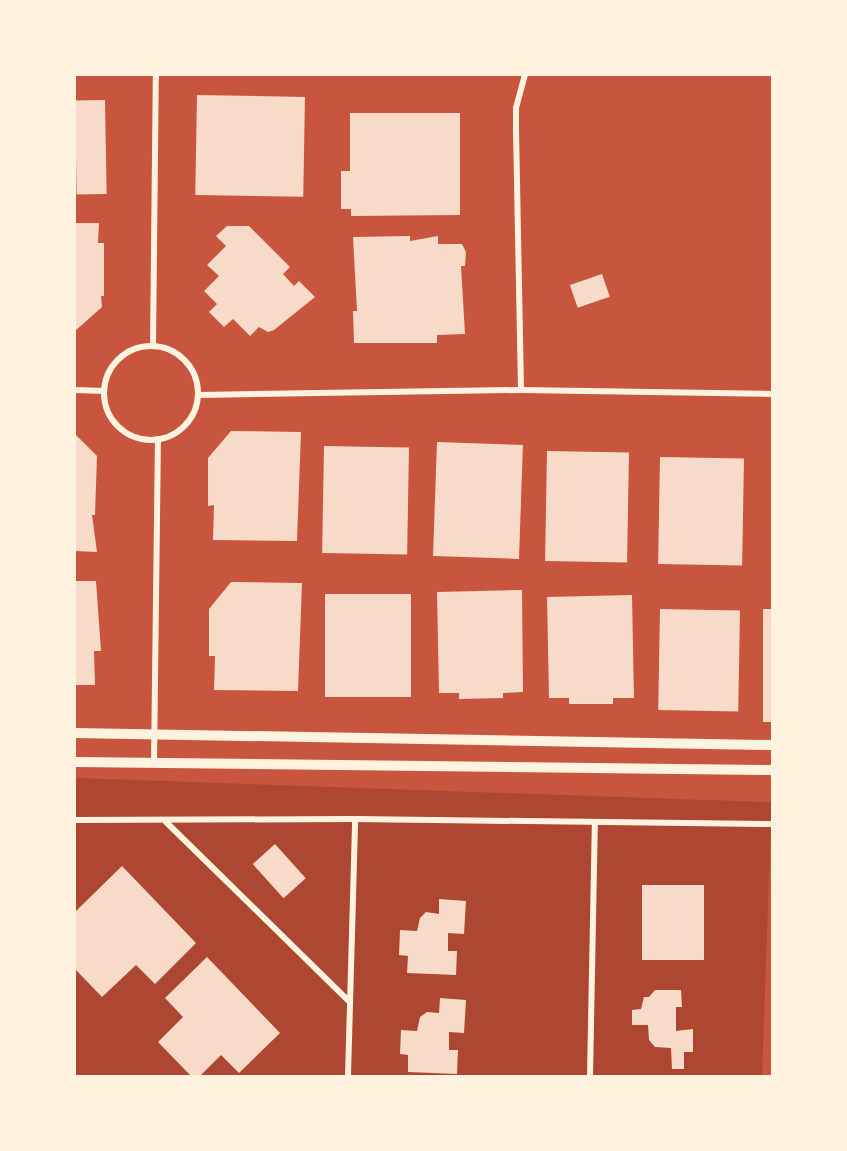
<!DOCTYPE html>
<html>
<head>
<meta charset="utf-8">
<style>
	body { margin:0 }
	#map { position:relative; width:847px; height:1151px; overflow:hidden; background:#c8553d; font-family:"Open Sans",sans-serif }
	div>[style] { position:absolute }
	.green>* { inset:0; background:#ae4732; transform-origin:0 0 }
	.building>* { inset:0; background:#f7dbc8; transform-origin:0 0 }
	.minor>* { height:6px; margin:-3px; padding:0 3px; transform-origin:3px; border-radius:3px; background:#fff3e0 }
	.minor>.ring { margin:-3px; padding:0; box-sizing:content-box; background:none; border:6px solid #fff3e0; border-radius:50% }
	.tertiary>* { height:10px; margin:-5px; padding:0 5px; transform-origin:5px; border-radius:5px; background:#fff3e0 }
	span { translate:-50% -50%; white-space:nowrap; text-align:center; line-height:1.15; -webkit-text-stroke:6px #fff3e0; paint-order:stroke }
	.frame { position:absolute; inset:0; border:76px solid #fff3e0; pointer-events:none }
</style>
</head>
<body>
<div id="map">
	<div class="green">
		<i style="left:75px;top:778px;width:697px;height:298px;rotate:2deg"></i>
	</div>
	<div class="building">
		<i style="left:197px;top:95px;width:108px;height:100px;rotate:1deg"></i>
		<i style="left:105px;top:100px;width:94px;height:30px;rotate:89deg"></i>
		<i style="clip-path:polygon(350px 113px,460px 113px,460px 215px,351px 216px,351px 209px,341px 209px,341px 171px,350px 171px)"></i>
		<i style="clip-path:polygon(75px 223px,99px 223px,98px 243px,104px 243px,104px 296px,101px 296px,102px 307px,75px 331px)"></i>
		<i style="clip-path:polygon(227px 226px,249px 226px,290px 267px,283px 274px,294px 286px,299px 281px,315px 297px,274px 330px,268px 332px,259px 327px,250px 336px,233px 319px,224px 327px,209px 312px,217px 304px,204px 291px,219px 276px,207px 265px,226px 246px,216px 236px)"></i>
		<i style="clip-path:polygon(410px 236px,410px 241px,438px 236px,438px 244px,462px 244px,466px 252px,465px 266px,461px 266px,465px 334px,437px 335px,437px 343px,354px 343px,353px 311px,357px 311px,353px 237px)"></i>
		<i style="left:602px;top:274px;width:24px;height:34px;rotate:71deg"></i>
		<i style="clip-path:polygon(231px 431px,301px 432px,297px 541px,213px 540px,214px 505px,208px 506px,208px 458px)"></i>
		<i style="clip-path:polygon(75px 434px,97px 456px,95px 515px,92px 515px,97px 552px,75px 551px)"></i>
		<i style="left:437px;top:442px;width:86px;height:114px;rotate:2deg"></i>
		<i style="left:324px;top:446px;width:85px;height:107px;rotate:1deg"></i>
		<i style="left:547px;top:451px;width:82px;height:110px;rotate:1deg"></i>
		<i style="left:660px;top:457px;width:84px;height:107px;rotate:1deg"></i>
		<i style="clip-path:polygon(75px 581px,96px 581px,101px 651px,94px 651px,95px 685px,75px 685px)"></i>
		<i style="clip-path:polygon(231px 582px,302px 583px,298px 691px,214px 690px,215px 656px,209px 656px,209px 609px)"></i>
		<i style="clip-path:polygon(522px 590px,523px 692px,503px 693px,503px 698px,459px 699px,459px 693px,439px 693px,437px 592px)"></i>
		<i style="left:325px;top:594px;width:86px;height:103px"></i>
		<i style="clip-path:polygon(632px 595px,634px 698px,613px 698px,613px 704px,569px 704px,569px 698px,549px 698px,547px 597px)"></i>
		<i style="left:660px;top:609px;width:80px;height:101px;rotate:1deg"></i>
		<i style="left:763px;top:609px;width:9px;height:113px"></i>
		<i style="left:275px;top:844px;width:46px;height:30px;rotate:48deg"></i>
		<i style="clip-path:polygon(122px 866px,196px 943px,155px 984px,136px 965px,102px 997px,75px 969px,75px 912px)"></i>
		<i style="left:642px;top:885px;width:62px;height:75px"></i>
		<i style="clip-path:polygon(439px 899px,466px 901px,464px 934px,448px 933px,448px 951px,457px 951px,456px 975px,407px 973px,408px 956px,399px 955px,400px 930px,417px 931px,420px 918px,426px 912px,439px 914px)"></i>
		<i style="clip-path:polygon(207px 957px,280px 1033px,239px 1073px,221px 1055px,200px 1076px,191px 1076px,158px 1042px,183px 1017px,165px 998px)"></i>
		<i style="clip-path:polygon(655px 990px,681px 990px,682px 1007px,676px 1007px,676px 1031px,693px 1029px,693px 1052px,684px 1052px,684px 1069px,672px 1069px,671px 1048px,655px 1047px,649px 1040px,648px 1025px,632px 1025px,632px 1010px,641px 1009px,644px 997px,649px 997px)"></i>
		<i style="clip-path:polygon(440px 998px,466px 1000px,464px 1033px,449px 1032px,449px 1050px,458px 1050px,457px 1074px,408px 1072px,408px 1055px,400px 1054px,401px 1030px,417px 1031px,420px 1017px,427px 1012px,439px 1013px)"></i>
	</div>
	<div class="minor">
		<i style="left:153px;top:346px;width:271px;rotate:-89.4deg"></i>
		<i class="ring" style="left:104px;top:346px;width:88px;height:88px"></i>
		<i style="left:75px;top:390px;width:29px;rotate:2deg"></i>
		<i style="left:521px;top:390px;width:258px;rotate:-91.1deg"></i>
		<i style="left:516px;top:132px;width:24px;rotate:-90deg"></i>
		<i style="left:516px;top:108px;width:34px;rotate:-75deg"></i>
		<i style="left:198px;top:395px;width:323px;rotate:-0.9deg"></i>
		<i style="left:521px;top:390px;width:251px;rotate:0.9deg"></i>
		<i style="left:154px;top:763px;width:324px;rotate:-89.3deg"></i>
		<i style="left:75px;top:820px;width:280px;rotate:-0.2deg"></i>
		<i style="left:355px;top:819px;width:417px;rotate:0.7deg"></i>
		<i style="left:166px;top:822px;width:257px;rotate:44.4deg"></i>
		<i style="left:348px;top:1076px;width:257px;rotate:-88.4deg"></i>
		<i style="left:590px;top:1076px;width:254px;rotate:-88.9deg"></i>
	</div>
	<div class="tertiary">
		<i style="left:75px;top:733px;width:697px;rotate:0.99deg"></i>
		<i style="left:75px;top:762px;width:697px;rotate:0.66deg"></i>
	</div>
	<div class="frame"></div>
</div>
</body>
</html>
